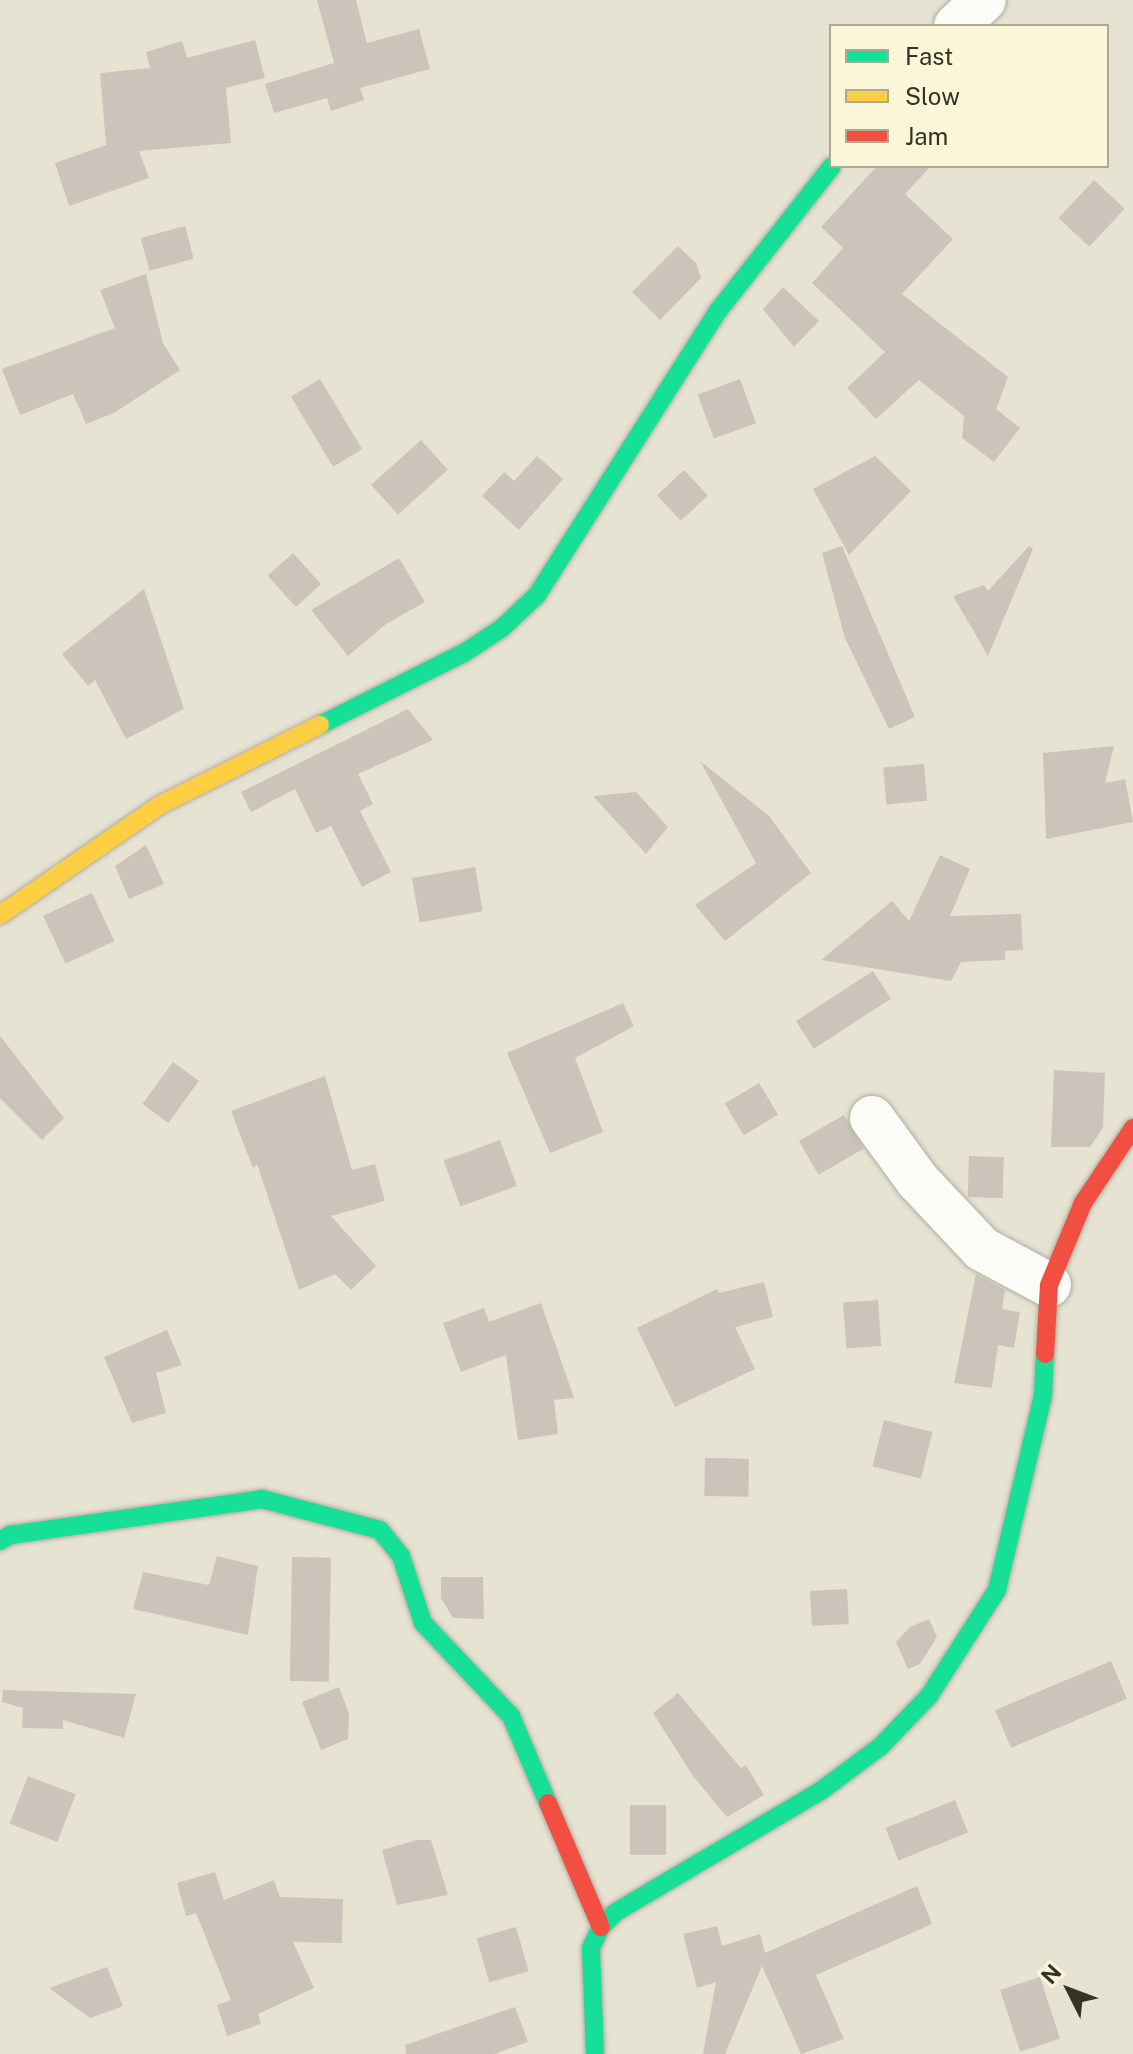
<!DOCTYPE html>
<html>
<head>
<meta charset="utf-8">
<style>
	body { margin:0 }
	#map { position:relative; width:1133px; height:2054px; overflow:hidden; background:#e7e3d3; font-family:"Public Sans",sans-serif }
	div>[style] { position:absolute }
	.building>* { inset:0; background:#ccc4ba; transform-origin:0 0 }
	.roads { filter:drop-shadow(0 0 2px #afada0) drop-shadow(0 0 2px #afada0) }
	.street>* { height:44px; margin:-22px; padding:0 22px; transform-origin:22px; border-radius:22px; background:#fbfbf8 }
	.fast>* { height:18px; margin:-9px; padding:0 9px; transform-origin:9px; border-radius:9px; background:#16e098 }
	.slow>* { height:18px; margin:-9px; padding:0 9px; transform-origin:9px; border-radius:9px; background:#ffcf43 }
	.jam>* { height:18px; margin:-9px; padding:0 9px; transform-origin:9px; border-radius:9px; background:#f24e42 }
	span { translate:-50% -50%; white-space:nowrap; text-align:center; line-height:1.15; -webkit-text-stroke:6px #fcf6d8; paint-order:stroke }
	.legend { position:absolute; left:829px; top:24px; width:280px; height:144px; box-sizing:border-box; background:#fcf6d8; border:2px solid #aca891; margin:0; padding:10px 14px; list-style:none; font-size:24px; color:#353226 }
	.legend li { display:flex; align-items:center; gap:16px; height:40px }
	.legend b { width:40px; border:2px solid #aca891 }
	.north { position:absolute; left:1029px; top:1950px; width:80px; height:80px; -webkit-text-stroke:6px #fcf6d8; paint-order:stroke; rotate:312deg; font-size:22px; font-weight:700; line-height:32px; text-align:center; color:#353226 }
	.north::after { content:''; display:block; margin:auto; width:28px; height:36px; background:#353226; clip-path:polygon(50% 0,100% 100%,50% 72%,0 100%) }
</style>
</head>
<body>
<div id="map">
	<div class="building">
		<i style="clip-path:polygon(317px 0,356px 0,367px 43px,419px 29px,430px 69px,360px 88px,364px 100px,331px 111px,327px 98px,274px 113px,265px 84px,334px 63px)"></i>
		<i style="clip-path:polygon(255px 40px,265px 78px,226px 88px,231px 143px,139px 151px,149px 178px,69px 206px,55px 163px,106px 145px,100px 73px,150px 68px,146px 52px,182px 41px,187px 58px)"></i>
		<i style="clip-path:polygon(877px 166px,931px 166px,905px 194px,953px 239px,902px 294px,1008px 377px,996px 409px,1020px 428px,994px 462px,962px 438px,964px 416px,919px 380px,876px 419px,847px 388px,885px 352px,812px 283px,843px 248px,821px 227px)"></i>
		<i style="left:1094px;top:180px;width:42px;height:52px;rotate:43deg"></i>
		<i style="left:185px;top:226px;width:34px;height:46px;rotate:75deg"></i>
		<i style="clip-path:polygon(678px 246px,696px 263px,701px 278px,660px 320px,632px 292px)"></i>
		<i style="clip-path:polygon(146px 274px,163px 343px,180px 370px,114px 413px,86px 424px,73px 394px,20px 415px,2px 369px,115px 328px,100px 290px)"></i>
		<i style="clip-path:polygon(783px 287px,819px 321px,794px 347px,763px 309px)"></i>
		<i style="left:320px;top:379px;width:82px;height:34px;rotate:59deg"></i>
		<i style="left:740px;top:379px;width:47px;height:45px;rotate:70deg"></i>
		<i style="left:421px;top:440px;width:40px;height:67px;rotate:48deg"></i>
		<i style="clip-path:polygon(537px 456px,563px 479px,519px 530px,482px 496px,504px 472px,514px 481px)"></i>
		<i style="clip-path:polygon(875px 456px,911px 491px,849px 555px,813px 489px)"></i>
		<i style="left:684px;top:470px;width:35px;height:37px;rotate:47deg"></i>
		<i style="clip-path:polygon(842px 546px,915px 717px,889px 729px,845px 638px,822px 553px)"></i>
		<i style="clip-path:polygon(1029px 546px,1033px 549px,988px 656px,953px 596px,984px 585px,988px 591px)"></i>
		<i style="left:293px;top:553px;width:42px;height:34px;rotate:48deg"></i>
		<i style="clip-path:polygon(399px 558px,425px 602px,386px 624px,348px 656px,311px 610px)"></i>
		<i style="clip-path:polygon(144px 589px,184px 709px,126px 739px,95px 680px,88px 686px,62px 654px)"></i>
		<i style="clip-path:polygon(408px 709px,433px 740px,358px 774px,373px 804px,360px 811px,391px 872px,362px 887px,331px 826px,316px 833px,295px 789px,251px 812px,241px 792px)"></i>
		<i style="clip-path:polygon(1114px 746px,1105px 783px,1125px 779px,1133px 822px,1046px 839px,1043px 753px)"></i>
		<i style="clip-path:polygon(700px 761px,769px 816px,811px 873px,725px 941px,695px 905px,756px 863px)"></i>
		<i style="left:924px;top:764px;width:37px;height:41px;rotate:85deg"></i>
		<i style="clip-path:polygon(636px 792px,668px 827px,646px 854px,593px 796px)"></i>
		<i style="clip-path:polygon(146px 845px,164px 884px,129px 899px,115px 866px)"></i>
		<i style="clip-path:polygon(940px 855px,970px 869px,950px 916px,1021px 914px,1023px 950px,1005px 951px,1005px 960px,961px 962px,951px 981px,821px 960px,892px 901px,909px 921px)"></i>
		<i style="left:475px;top:867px;width:45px;height:64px;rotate:80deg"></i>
		<i style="left:92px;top:893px;width:53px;height:54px;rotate:65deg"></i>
		<i style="left:873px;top:971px;width:33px;height:92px;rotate:57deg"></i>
		<i style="clip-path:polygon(623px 1003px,634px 1026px,575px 1058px,603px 1132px,550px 1153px,507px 1053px)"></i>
		<i style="clip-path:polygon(0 1036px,64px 1118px,42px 1140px,0 1098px)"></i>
		<i style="left:173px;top:1062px;width:32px;height:52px;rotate:36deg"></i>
		<i style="clip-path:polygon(1054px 1070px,1105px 1073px,1103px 1128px,1090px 1147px,1051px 1147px)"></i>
		<i style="clip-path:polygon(325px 1076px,352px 1170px,375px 1164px,385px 1201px,331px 1216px,376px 1266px,351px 1290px,335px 1274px,299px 1290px,257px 1164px,253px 1168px,231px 1111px)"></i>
		<i style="left:759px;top:1083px;width:37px;height:40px;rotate:59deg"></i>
		<i style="left:844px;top:1115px;width:39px;height:52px;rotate:60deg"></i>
		<i style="left:500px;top:1140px;width:49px;height:60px;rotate:70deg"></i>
		<i style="left:969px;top:1156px;width:35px;height:41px;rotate:2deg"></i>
		<i style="clip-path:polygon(976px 1274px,1005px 1290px,1002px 1309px,1020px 1312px,1014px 1348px,998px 1345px,992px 1388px,954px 1383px)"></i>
		<i style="clip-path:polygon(764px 1282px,773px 1317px,735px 1327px,755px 1369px,675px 1407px,637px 1328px,717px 1289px,719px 1293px)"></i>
		<i style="left:878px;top:1300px;width:46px;height:35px;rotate:86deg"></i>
		<i style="clip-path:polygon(541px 1303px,574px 1398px,554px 1400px,558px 1434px,518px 1440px,506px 1355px,461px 1372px,443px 1323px,484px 1308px,489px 1322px)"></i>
		<i style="clip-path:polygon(167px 1330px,182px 1365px,156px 1373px,166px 1413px,132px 1423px,104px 1357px)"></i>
		<i style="left:884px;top:1420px;width:50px;height:48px;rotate:14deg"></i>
		<i style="left:705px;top:1458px;width:44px;height:38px;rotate:1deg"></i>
		<i style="clip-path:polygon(217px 1556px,258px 1566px,248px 1635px,133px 1609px,143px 1572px,209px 1585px)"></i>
		<i style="left:292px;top:1557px;width:39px;height:124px;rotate:1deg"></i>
		<i style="clip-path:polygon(441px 1577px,483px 1577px,484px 1619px,453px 1618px,441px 1598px)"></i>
		<i style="left:847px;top:1589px;width:35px;height:37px;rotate:87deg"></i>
		<i style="clip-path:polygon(929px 1619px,937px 1637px,920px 1664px,908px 1669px,896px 1642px,910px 1627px)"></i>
		<i style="left:1111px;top:1661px;width:41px;height:126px;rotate:67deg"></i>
		<i style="clip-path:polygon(339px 1687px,349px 1714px,348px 1739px,321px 1750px,302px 1702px)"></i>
		<i style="clip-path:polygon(3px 1690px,136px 1694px,124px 1738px,63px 1720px,63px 1729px,22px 1728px,23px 1708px,2px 1702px)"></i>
		<i style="clip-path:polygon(678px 1693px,741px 1768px,746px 1765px,764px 1795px,727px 1817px,693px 1776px,653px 1713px)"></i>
		<i style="left:28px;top:1776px;width:51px;height:51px;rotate:21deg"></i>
		<i style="left:955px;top:1800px;width:35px;height:75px;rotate:68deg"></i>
		<i style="left:630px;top:1805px;width:36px;height:50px"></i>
		<i style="clip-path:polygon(417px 1840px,431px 1840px,448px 1895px,397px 1905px,382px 1850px)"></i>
		<i style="clip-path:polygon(215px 1872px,224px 1900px,274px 1880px,280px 1897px,343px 1899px,342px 1943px,293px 1942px,314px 1988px,258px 2014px,261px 2024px,227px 2036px,217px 2005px,231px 2000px,196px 1913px,186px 1916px,177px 1883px)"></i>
		<i style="clip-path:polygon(917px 1886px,932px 1924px,816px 1975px,844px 2039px,801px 2054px,762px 1966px,725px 2054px,703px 2054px,716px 1982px,697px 1988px,683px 1934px,717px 1926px,722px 1946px,760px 1934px,765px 1953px)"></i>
		<i style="left:516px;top:1927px;width:46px;height:41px;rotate:74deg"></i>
		<i style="clip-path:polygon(107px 1967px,123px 2006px,90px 2018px,49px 1988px)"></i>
		<i style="left:1040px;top:1977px;width:65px;height:42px;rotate:72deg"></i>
		<i style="clip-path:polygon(515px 2007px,528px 2042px,494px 2054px,406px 2054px,405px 2045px)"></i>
	</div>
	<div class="roads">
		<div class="street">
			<i style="left:956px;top:26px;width:38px;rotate:-43deg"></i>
			<i style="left:872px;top:1118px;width:78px;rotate:53.9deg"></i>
			<i style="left:918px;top:1181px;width:93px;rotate:46.7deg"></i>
			<i style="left:982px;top:1249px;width:76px;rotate:28.2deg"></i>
		</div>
		<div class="fast">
			<i style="left:320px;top:725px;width:161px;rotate:-26.6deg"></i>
			<i style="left:464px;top:653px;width:45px;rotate:-33.3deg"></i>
			<i style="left:502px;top:628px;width:48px;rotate:-43.3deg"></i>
			<i style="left:537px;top:595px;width:337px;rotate:-57.5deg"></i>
			<i style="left:718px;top:311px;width:184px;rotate:-51.8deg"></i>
			<i style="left:0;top:1541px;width:12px;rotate:-31deg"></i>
			<i style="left:10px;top:1535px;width:255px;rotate:-8.1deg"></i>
			<i style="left:262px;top:1499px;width:122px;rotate:14.7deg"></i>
			<i style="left:380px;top:1530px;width:33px;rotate:51deg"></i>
			<i style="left:401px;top:1556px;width:71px;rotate:71.8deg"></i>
			<i style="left:423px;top:1623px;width:128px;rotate:46.6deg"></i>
			<i style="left:511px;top:1716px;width:95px;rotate:67deg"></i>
			<i style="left:595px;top:2054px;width:106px;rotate:-92.2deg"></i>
			<i style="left:591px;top:1948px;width:23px;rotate:-65deg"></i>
			<i style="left:601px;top:1927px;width:21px;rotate:-45deg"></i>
			<i style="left:616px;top:1912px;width:239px;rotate:-30.6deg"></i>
			<i style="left:822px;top:1790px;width:74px;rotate:-36.7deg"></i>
			<i style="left:881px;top:1746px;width:69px;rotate:-46.2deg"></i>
			<i style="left:929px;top:1696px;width:126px;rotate:-57.3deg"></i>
			<i style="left:997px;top:1590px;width:200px;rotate:-76.7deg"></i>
			<i style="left:1043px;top:1395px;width:41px;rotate:-87.2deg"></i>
		</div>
		<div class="slow">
			<i style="left:0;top:915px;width:194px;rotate:-34.5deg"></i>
			<i style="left:160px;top:805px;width:179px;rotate:-26.6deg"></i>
		</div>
		<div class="jam">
			<i style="left:1045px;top:1354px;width:69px;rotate:-86.7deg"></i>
			<i style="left:1049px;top:1285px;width:89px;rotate:-67.5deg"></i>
			<i style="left:1083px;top:1203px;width:90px;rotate:-56.3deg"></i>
			<i style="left:548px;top:1803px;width:135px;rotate:66.9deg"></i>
		</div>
	</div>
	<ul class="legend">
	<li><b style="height:10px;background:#16e098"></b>Fast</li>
	<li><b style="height:10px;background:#ffcf43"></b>Slow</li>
	<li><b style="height:10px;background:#f24e42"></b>Jam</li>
	</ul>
	<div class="north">N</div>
</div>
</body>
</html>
